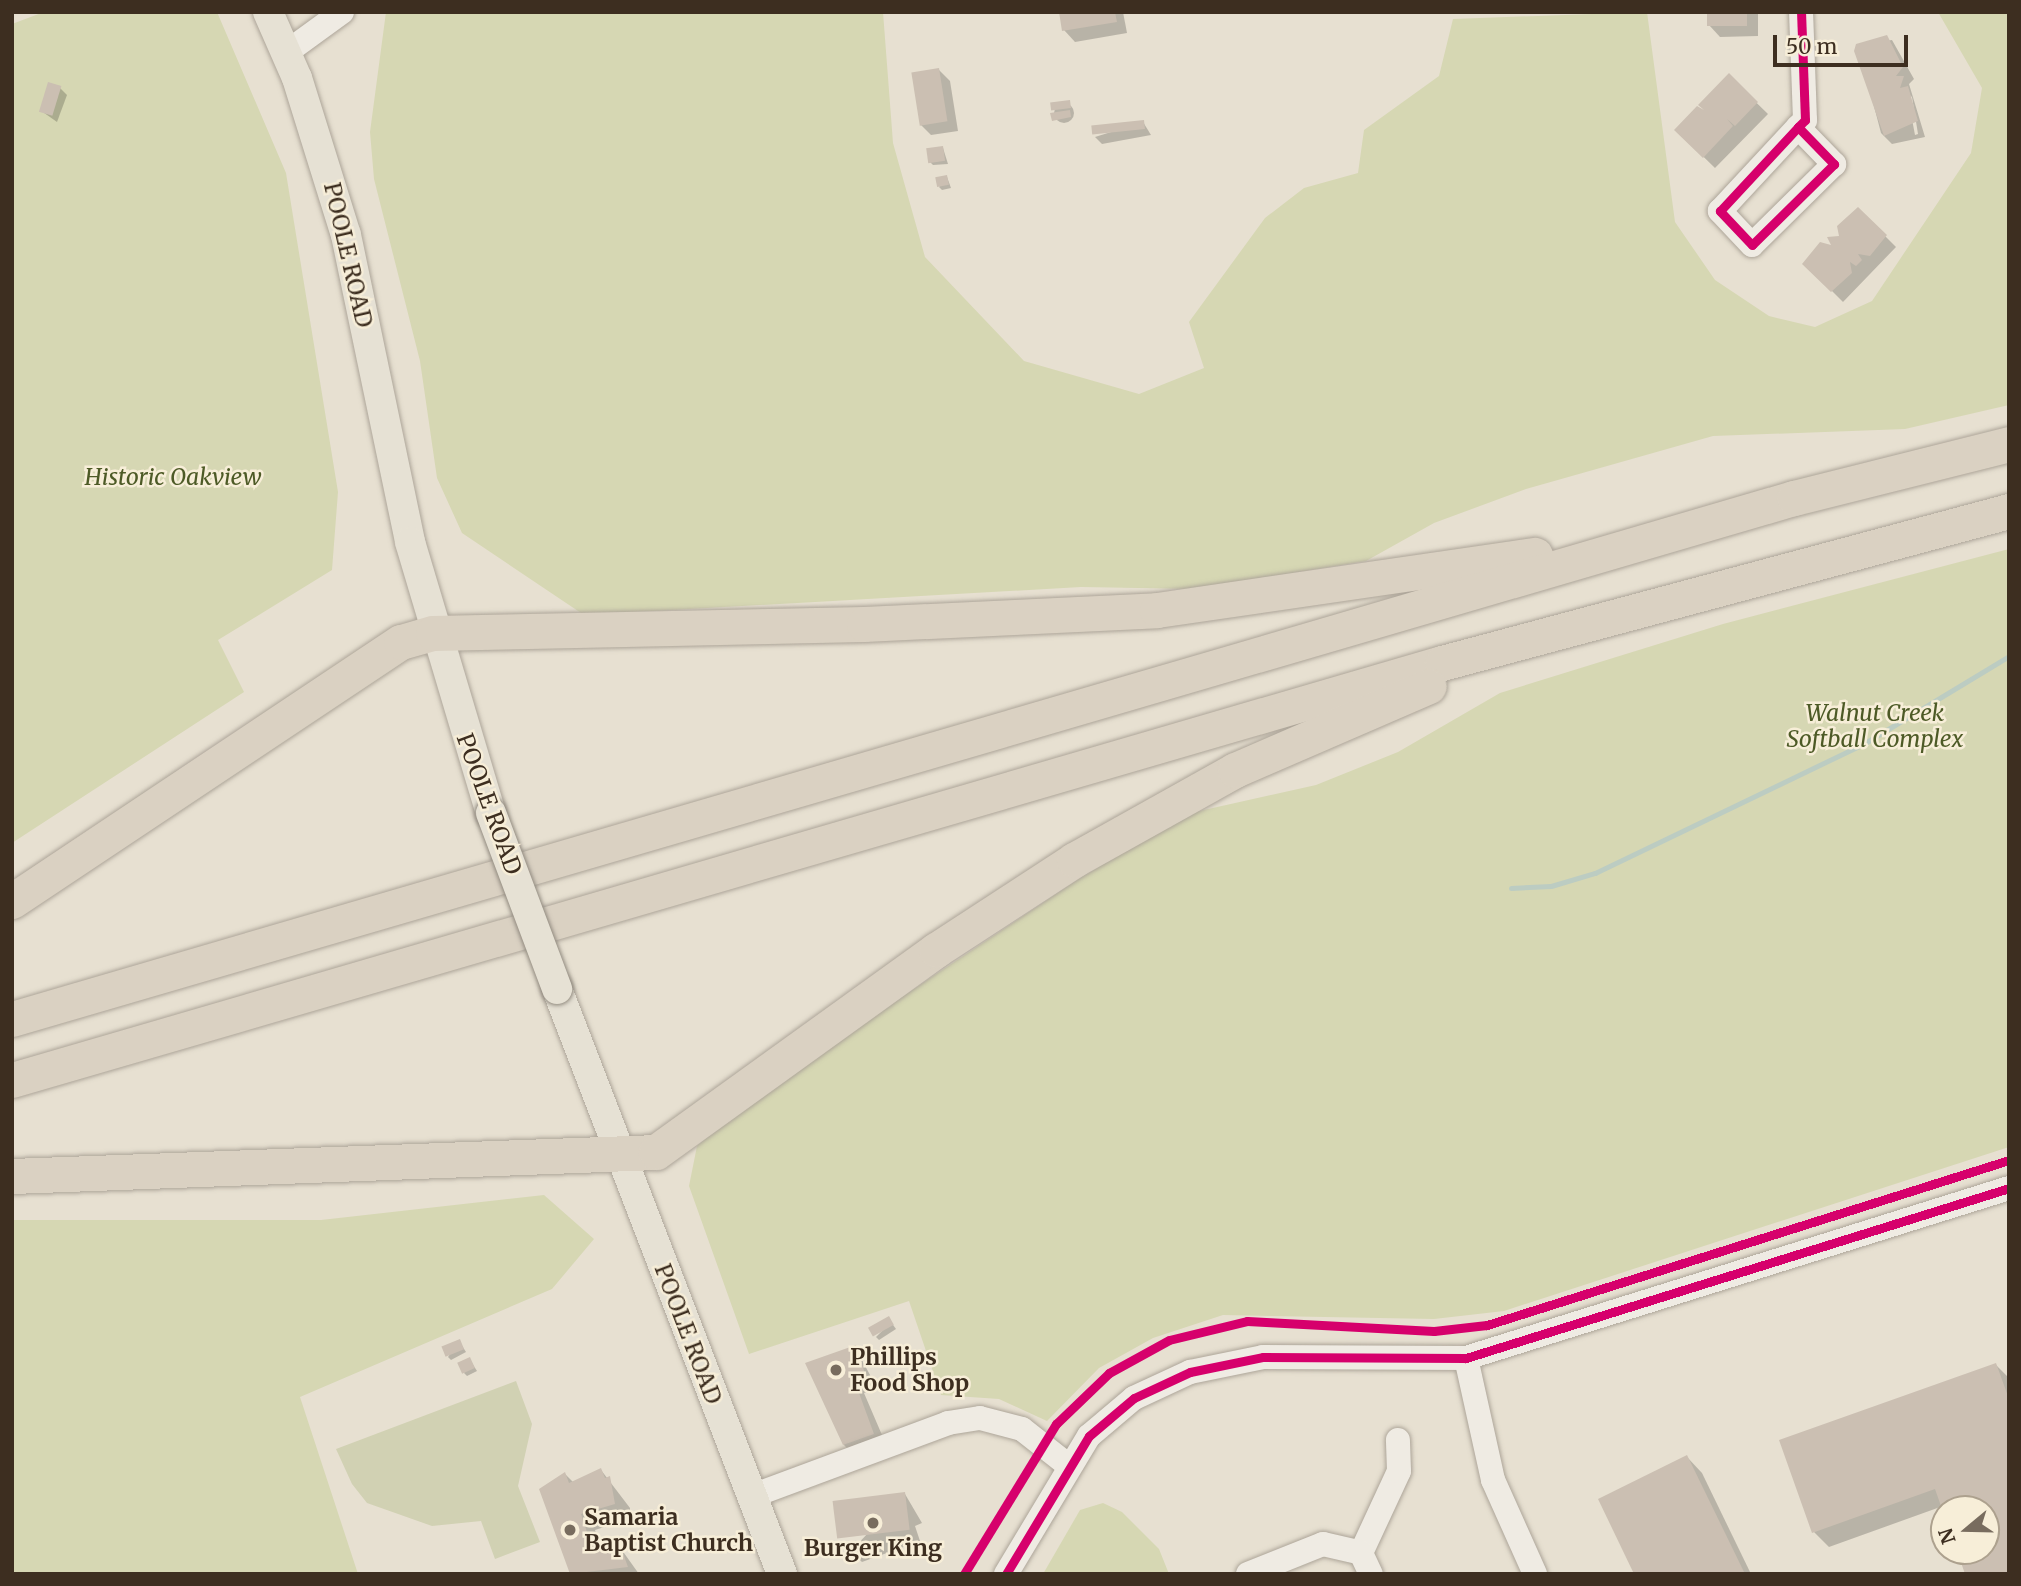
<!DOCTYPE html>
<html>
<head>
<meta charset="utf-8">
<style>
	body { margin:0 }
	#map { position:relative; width:2021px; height:1586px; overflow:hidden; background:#e7e0d1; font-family:Merriweather,serif }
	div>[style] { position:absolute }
	.green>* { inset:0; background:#d6d7b3 }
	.cemetery>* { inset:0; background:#d1d1b3 }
	.shadow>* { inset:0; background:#0003 }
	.round { border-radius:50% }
	.stream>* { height:5px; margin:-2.5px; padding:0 2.5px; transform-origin:2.5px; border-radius:2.5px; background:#bcccc2 }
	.building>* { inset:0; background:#cbbfb2; transform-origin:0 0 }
	.roads { filter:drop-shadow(0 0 2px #ada599) drop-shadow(0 0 2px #ada599) }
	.minor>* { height:24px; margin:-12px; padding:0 12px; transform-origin:12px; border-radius:12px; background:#efebe3 }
	.major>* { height:30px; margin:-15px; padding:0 15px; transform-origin:15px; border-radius:15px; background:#e6e1d4 }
	.highway>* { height:35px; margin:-17.5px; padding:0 17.5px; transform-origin:17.5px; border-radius:17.5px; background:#dad1c2 }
	.bridges { filter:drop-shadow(0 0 2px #928b80) drop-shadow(0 0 2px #928b80) }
	.major-bridge>* { height:30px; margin:-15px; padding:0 15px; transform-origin:15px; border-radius:15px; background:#e6e1d4 }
	.cycleway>* { height:9px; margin:-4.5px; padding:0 4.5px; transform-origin:4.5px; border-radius:4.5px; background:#d6006c }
	.dots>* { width:19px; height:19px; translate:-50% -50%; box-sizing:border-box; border:4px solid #f7eed8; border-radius:50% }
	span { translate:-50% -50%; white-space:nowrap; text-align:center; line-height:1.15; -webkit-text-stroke:5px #f7eed8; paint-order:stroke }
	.street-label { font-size:23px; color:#3d2e20 }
	.park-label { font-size:23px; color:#4d5a26; font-style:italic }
	.poi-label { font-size:23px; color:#3d2e20; font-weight:700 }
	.left { translate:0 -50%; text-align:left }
	.frame { position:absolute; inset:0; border:14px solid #3d2e20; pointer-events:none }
	.north { position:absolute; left:1930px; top:1495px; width:70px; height:70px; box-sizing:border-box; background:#f7eed8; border:2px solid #ada18e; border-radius:50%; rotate:251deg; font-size:19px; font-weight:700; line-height:28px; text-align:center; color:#3d2e20 }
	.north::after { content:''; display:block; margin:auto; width:24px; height:32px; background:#786c5e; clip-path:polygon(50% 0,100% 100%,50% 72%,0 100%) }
	.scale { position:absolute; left:1773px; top:35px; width:135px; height:32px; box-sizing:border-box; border:4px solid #3d2e20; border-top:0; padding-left:9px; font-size:21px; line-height:24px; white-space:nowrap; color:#3d2e20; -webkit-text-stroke:5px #f7eed8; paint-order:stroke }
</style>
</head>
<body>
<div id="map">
	<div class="green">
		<i style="clip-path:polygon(44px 12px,217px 12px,286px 173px,338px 492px,332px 570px,218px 640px,244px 692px,12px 843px,12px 24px)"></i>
		<i style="clip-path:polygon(386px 12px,883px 12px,893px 143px,925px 257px,1024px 361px,1139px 394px,1204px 368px,1189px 322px,1265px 218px,1304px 188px,1358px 173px,1364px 130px,1439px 76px,1453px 19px,1647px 12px,1675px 222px,1715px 280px,1769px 316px,1815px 327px,1872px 301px,1971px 153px,1982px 88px,1938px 12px,2009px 12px,2009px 405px,1905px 429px,1713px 436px,1526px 489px,1434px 523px,1366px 561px,1196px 589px,1081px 587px,584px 615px,462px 533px,437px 478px,420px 361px,374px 179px,370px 132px)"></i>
		<i style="clip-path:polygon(2009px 549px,2009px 1147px,1504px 1311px,1434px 1319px,1223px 1315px,1153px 1338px,1099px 1368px,1047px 1421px,999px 1399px,941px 1395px,909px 1301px,749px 1354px,689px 1186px,697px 1146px,755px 1095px,1074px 882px,1186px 814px,1316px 785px,1398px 752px,1500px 693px,1723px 624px)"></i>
		<i style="clip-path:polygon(544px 1195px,594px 1239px,552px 1289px,300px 1397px,358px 1574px,12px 1574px,12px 1220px,321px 1220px)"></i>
		<i style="clip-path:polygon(1103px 1503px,1122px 1512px,1159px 1549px,1169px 1574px,1043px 1574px,1080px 1510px)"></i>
	</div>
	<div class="cemetery">
		<i style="clip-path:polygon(516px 1381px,532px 1424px,518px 1486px,540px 1542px,495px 1559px,481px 1521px,432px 1526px,367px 1503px,352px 1484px,336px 1449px)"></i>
	</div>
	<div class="shadow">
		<i style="clip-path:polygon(1060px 12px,1123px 12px,1127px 33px,1075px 42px,1064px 30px)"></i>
		<i style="clip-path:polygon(1709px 12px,1758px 12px,1758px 36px,1720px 37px,1709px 25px)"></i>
		<i style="clip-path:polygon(evenodd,1892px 40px,1914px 79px,1909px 84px,1925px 137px,1892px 144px,1881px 133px,1858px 45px,1892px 40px,1907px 93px,1912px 97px,1918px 134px,1915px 135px,1907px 93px)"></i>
		<i style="clip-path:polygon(939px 70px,950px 81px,958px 131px,931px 135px,920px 124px)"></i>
		<i style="clip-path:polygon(1729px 76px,1768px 114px,1715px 168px,1676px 130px,1710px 116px)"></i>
		<i style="clip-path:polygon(60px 88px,67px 95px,57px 122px,40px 110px)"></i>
		<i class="round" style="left:1054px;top:103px;width:20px;height:20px"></i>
		<i style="clip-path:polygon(1143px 122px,1151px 135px,1102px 144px,1095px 137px)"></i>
		<i style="clip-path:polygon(943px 148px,948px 164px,933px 165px,930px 162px)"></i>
		<i style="clip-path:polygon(947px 177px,951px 188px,942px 190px,939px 187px)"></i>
		<i style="clip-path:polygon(1858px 209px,1896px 247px,1843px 302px,1804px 263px,1835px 247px)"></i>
		<i style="clip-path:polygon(891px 1322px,896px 1329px,879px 1340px,876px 1337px)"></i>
		<i style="clip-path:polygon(459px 1341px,466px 1352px,451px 1360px,448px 1357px)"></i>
		<i style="clip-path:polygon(855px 1347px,877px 1388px,864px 1393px,888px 1449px,859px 1460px,844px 1445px)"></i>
		<i style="clip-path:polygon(470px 1360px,477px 1371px,467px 1376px,464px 1373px)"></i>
		<i style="clip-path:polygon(1996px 1365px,2009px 1378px,2009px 1574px,1959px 1551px,1986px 1551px,1986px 1509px,1943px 1506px,1829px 1547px,1814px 1532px)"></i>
		<i style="clip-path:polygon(1687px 1457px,1702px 1473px,1751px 1574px,1636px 1574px)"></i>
		<i style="clip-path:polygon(601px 1470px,630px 1508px,630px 1519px,595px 1530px,602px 1550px,619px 1546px,639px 1574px,573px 1574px,541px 1490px,565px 1474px,573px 1482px)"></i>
		<i style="clip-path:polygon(905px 1494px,922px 1523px,915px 1526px,920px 1541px,862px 1562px,851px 1551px)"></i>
	</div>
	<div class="stream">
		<i style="left:1511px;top:888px;width:40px;rotate:-2.9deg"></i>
		<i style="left:1551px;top:886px;width:46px;rotate:-16.5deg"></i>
		<i style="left:1595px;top:873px;width:300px;rotate:-25.7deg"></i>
		<i style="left:1865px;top:743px;width:168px;rotate:-31.1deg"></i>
	</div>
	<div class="building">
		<i style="clip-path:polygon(1059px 12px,1115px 12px,1117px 22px,1062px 31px)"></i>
		<i style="left:1707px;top:12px;width:40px;height:14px"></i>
		<i style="clip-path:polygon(1887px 35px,1903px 67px,1896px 76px,1904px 76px,1900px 88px,1908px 86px,1918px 121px,1884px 136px,1854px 51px,1856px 44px)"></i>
		<i style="left:939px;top:68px;width:54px;height:28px;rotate:81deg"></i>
		<i style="clip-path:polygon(1729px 73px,1758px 102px,1735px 126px,1727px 119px,1733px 126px,1703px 158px,1674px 130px,1697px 106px,1704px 110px,1698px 105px)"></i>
		<i style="left:48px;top:82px;width:14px;height:31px;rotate:17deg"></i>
		<i style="left:1070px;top:100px;width:8px;height:20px;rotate:83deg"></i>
		<i style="clip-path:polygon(1070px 110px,1071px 117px,1052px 121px,1050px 113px)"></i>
		<i style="left:1144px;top:120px;width:9px;height:53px;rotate:84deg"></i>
		<i style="left:943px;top:146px;width:15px;height:17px;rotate:82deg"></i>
		<i style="left:947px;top:175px;width:10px;height:12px;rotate:79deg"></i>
		<i style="clip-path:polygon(1858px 207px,1887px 235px,1870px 256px,1858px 254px,1862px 260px,1856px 266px,1850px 262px,1852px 273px,1831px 292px,1802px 264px,1820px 242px,1831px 245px,1827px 237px,1839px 236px,1837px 226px)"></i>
		<i style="left:889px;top:1316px;width:10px;height:24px;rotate:61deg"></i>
		<i style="left:460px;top:1339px;width:11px;height:20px;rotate:68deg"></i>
		<i style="clip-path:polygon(856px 1345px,866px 1377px,855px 1382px,874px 1434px,843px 1445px,805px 1363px)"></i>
		<i style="left:470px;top:1357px;width:12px;height:14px;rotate:66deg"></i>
		<i style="clip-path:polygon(1996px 1363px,2009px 1399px,2009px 1574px,1965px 1574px,1957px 1551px,1986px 1551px,1986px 1509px,1942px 1509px,1935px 1489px,1812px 1533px,1779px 1440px)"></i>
		<i style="clip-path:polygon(1687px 1455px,1745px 1574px,1634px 1574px,1598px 1499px)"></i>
		<i style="clip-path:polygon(601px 1468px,605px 1478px,610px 1476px,615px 1504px,581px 1514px,593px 1550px,620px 1545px,628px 1567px,570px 1574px,539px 1489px,565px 1472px,569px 1483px)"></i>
		<i style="left:905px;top:1492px;width:38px;height:73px;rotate:83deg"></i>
	</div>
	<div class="roads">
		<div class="minor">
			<i style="left:287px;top:52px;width:68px;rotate:-36deg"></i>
			<i style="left:1798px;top:127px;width:52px;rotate:45.8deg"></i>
			<i style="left:1834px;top:164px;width:115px;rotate:135.4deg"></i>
			<i style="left:1752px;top:245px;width:47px;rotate:-133.3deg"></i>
			<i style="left:1720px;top:211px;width:115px;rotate:-47.1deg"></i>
			<i style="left:1798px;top:127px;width:10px;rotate:-45deg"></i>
			<i style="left:1805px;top:120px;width:108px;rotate:-92.1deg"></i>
			<i style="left:1466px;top:1358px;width:125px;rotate:77.5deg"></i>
			<i style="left:1493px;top:1480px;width:103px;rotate:65.9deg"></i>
			<i style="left:752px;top:1496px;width:209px;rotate:-20.4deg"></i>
			<i style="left:948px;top:1423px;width:32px;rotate:-9deg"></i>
			<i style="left:980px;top:1418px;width:43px;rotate:14.7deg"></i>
			<i style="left:1022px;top:1429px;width:60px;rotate:38.2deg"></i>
			<i style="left:1361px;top:1553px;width:90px;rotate:-65.1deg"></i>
			<i style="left:1399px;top:1471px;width:31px;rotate:-92deg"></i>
			<i style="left:1006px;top:1574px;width:161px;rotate:-59deg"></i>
			<i style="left:1089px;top:1436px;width:59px;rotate:-40.2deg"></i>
			<i style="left:1134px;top:1398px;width:62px;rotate:-24.9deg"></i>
			<i style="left:1190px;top:1372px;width:75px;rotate:-11.6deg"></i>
			<i style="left:1263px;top:1357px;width:203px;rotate:0.3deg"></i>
			<i style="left:1466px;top:1358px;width:569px;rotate:-17.38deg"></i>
			<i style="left:1248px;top:1574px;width:81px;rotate:-21.8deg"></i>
			<i style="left:1323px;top:1544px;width:39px;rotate:13deg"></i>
			<i style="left:1361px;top:1553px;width:23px;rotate:65deg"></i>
		</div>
		<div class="major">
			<i style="left:268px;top:12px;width:72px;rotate:66.3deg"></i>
			<i style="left:297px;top:78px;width:164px;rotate:72.7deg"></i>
			<i style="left:346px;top:235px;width:314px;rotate:78.2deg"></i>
			<i style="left:410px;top:542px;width:283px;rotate:73.4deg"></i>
			<i style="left:557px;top:989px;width:627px;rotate:68.96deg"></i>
		</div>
		<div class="highway">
			<i style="left:12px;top:901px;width:467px;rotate:-33.7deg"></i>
			<i style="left:401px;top:642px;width:33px;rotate:-16deg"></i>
			<i style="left:433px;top:633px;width:431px;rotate:-1.2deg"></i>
			<i style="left:864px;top:624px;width:293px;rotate:-2.7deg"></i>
			<i style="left:1157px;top:610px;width:382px;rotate:-8.3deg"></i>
			<i style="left:12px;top:1019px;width:1857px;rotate:-16.3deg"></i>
			<i style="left:1794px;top:498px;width:222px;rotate:-14.1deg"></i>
			<i style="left:12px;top:1080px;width:1490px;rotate:-16.26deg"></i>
			<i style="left:1442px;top:663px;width:587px;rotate:-15.01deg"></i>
			<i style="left:12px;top:1176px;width:644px;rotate:-2.13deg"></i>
			<i style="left:656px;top:1152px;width:345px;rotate:-35.8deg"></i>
			<i style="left:936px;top:950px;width:165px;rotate:-33.1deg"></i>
			<i style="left:1074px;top:860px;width:184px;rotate:-29.2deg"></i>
			<i style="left:1235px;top:770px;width:211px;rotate:-23.4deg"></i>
		</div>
	</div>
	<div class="bridges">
		<div class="major-bridge">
			<i style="left:491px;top:813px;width:188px;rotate:69.4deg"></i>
		</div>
	</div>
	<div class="cycleway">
		<i style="left:1798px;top:127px;width:52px;rotate:45.8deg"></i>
		<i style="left:1834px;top:164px;width:115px;rotate:135.4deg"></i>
		<i style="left:1752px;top:245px;width:47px;rotate:-133.3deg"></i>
		<i style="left:1720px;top:211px;width:115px;rotate:-47.1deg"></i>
		<i style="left:1798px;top:127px;width:10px;rotate:-45deg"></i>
		<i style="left:1805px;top:120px;width:108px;rotate:-92.1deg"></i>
		<i style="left:964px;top:1574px;width:176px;rotate:-58.5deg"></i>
		<i style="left:1056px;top:1424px;width:74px;rotate:-43.9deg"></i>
		<i style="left:1109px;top:1373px;width:68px;rotate:-28.8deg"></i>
		<i style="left:1169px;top:1340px;width:80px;rotate:-13.7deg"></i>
		<i style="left:1247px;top:1321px;width:187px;rotate:3.1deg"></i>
		<i style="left:1434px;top:1331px;width:53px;rotate:-6.5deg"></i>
		<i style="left:1487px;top:1325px;width:547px;rotate:-17.54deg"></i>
		<i style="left:1006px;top:1574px;width:161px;rotate:-59deg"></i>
		<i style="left:1089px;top:1436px;width:59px;rotate:-40.2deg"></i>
		<i style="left:1134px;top:1398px;width:62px;rotate:-24.9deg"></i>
		<i style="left:1190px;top:1372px;width:75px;rotate:-11.6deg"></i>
		<i style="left:1263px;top:1357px;width:203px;rotate:0.3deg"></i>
		<i style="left:1466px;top:1358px;width:569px;rotate:-17.38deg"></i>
	</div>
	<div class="dots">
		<i style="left:836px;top:1370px;background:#786c5e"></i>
		<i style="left:873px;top:1523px;background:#786c5e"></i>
		<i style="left:570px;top:1530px;background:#786c5e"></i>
	</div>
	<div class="street-label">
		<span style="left:348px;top:255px;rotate:77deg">POOLE ROAD</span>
		<span style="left:489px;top:804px;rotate:70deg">POOLE ROAD</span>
		<span style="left:688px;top:1334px;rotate:69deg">POOLE ROAD</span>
	</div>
	<div class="park-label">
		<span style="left:173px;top:477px">Historic Oakview</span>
		<span style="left:1875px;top:726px">Walnut Creek<br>Softball Complex</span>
	</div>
	<div class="poi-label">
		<span class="left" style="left:850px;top:1370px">Phillips<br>Food Shop</span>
		<span class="left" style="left:584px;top:1530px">Samaria<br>Baptist Church</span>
		<span style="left:873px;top:1548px">Burger King</span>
	</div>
	<div class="frame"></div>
	<div class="north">N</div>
	<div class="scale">50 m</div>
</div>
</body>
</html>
